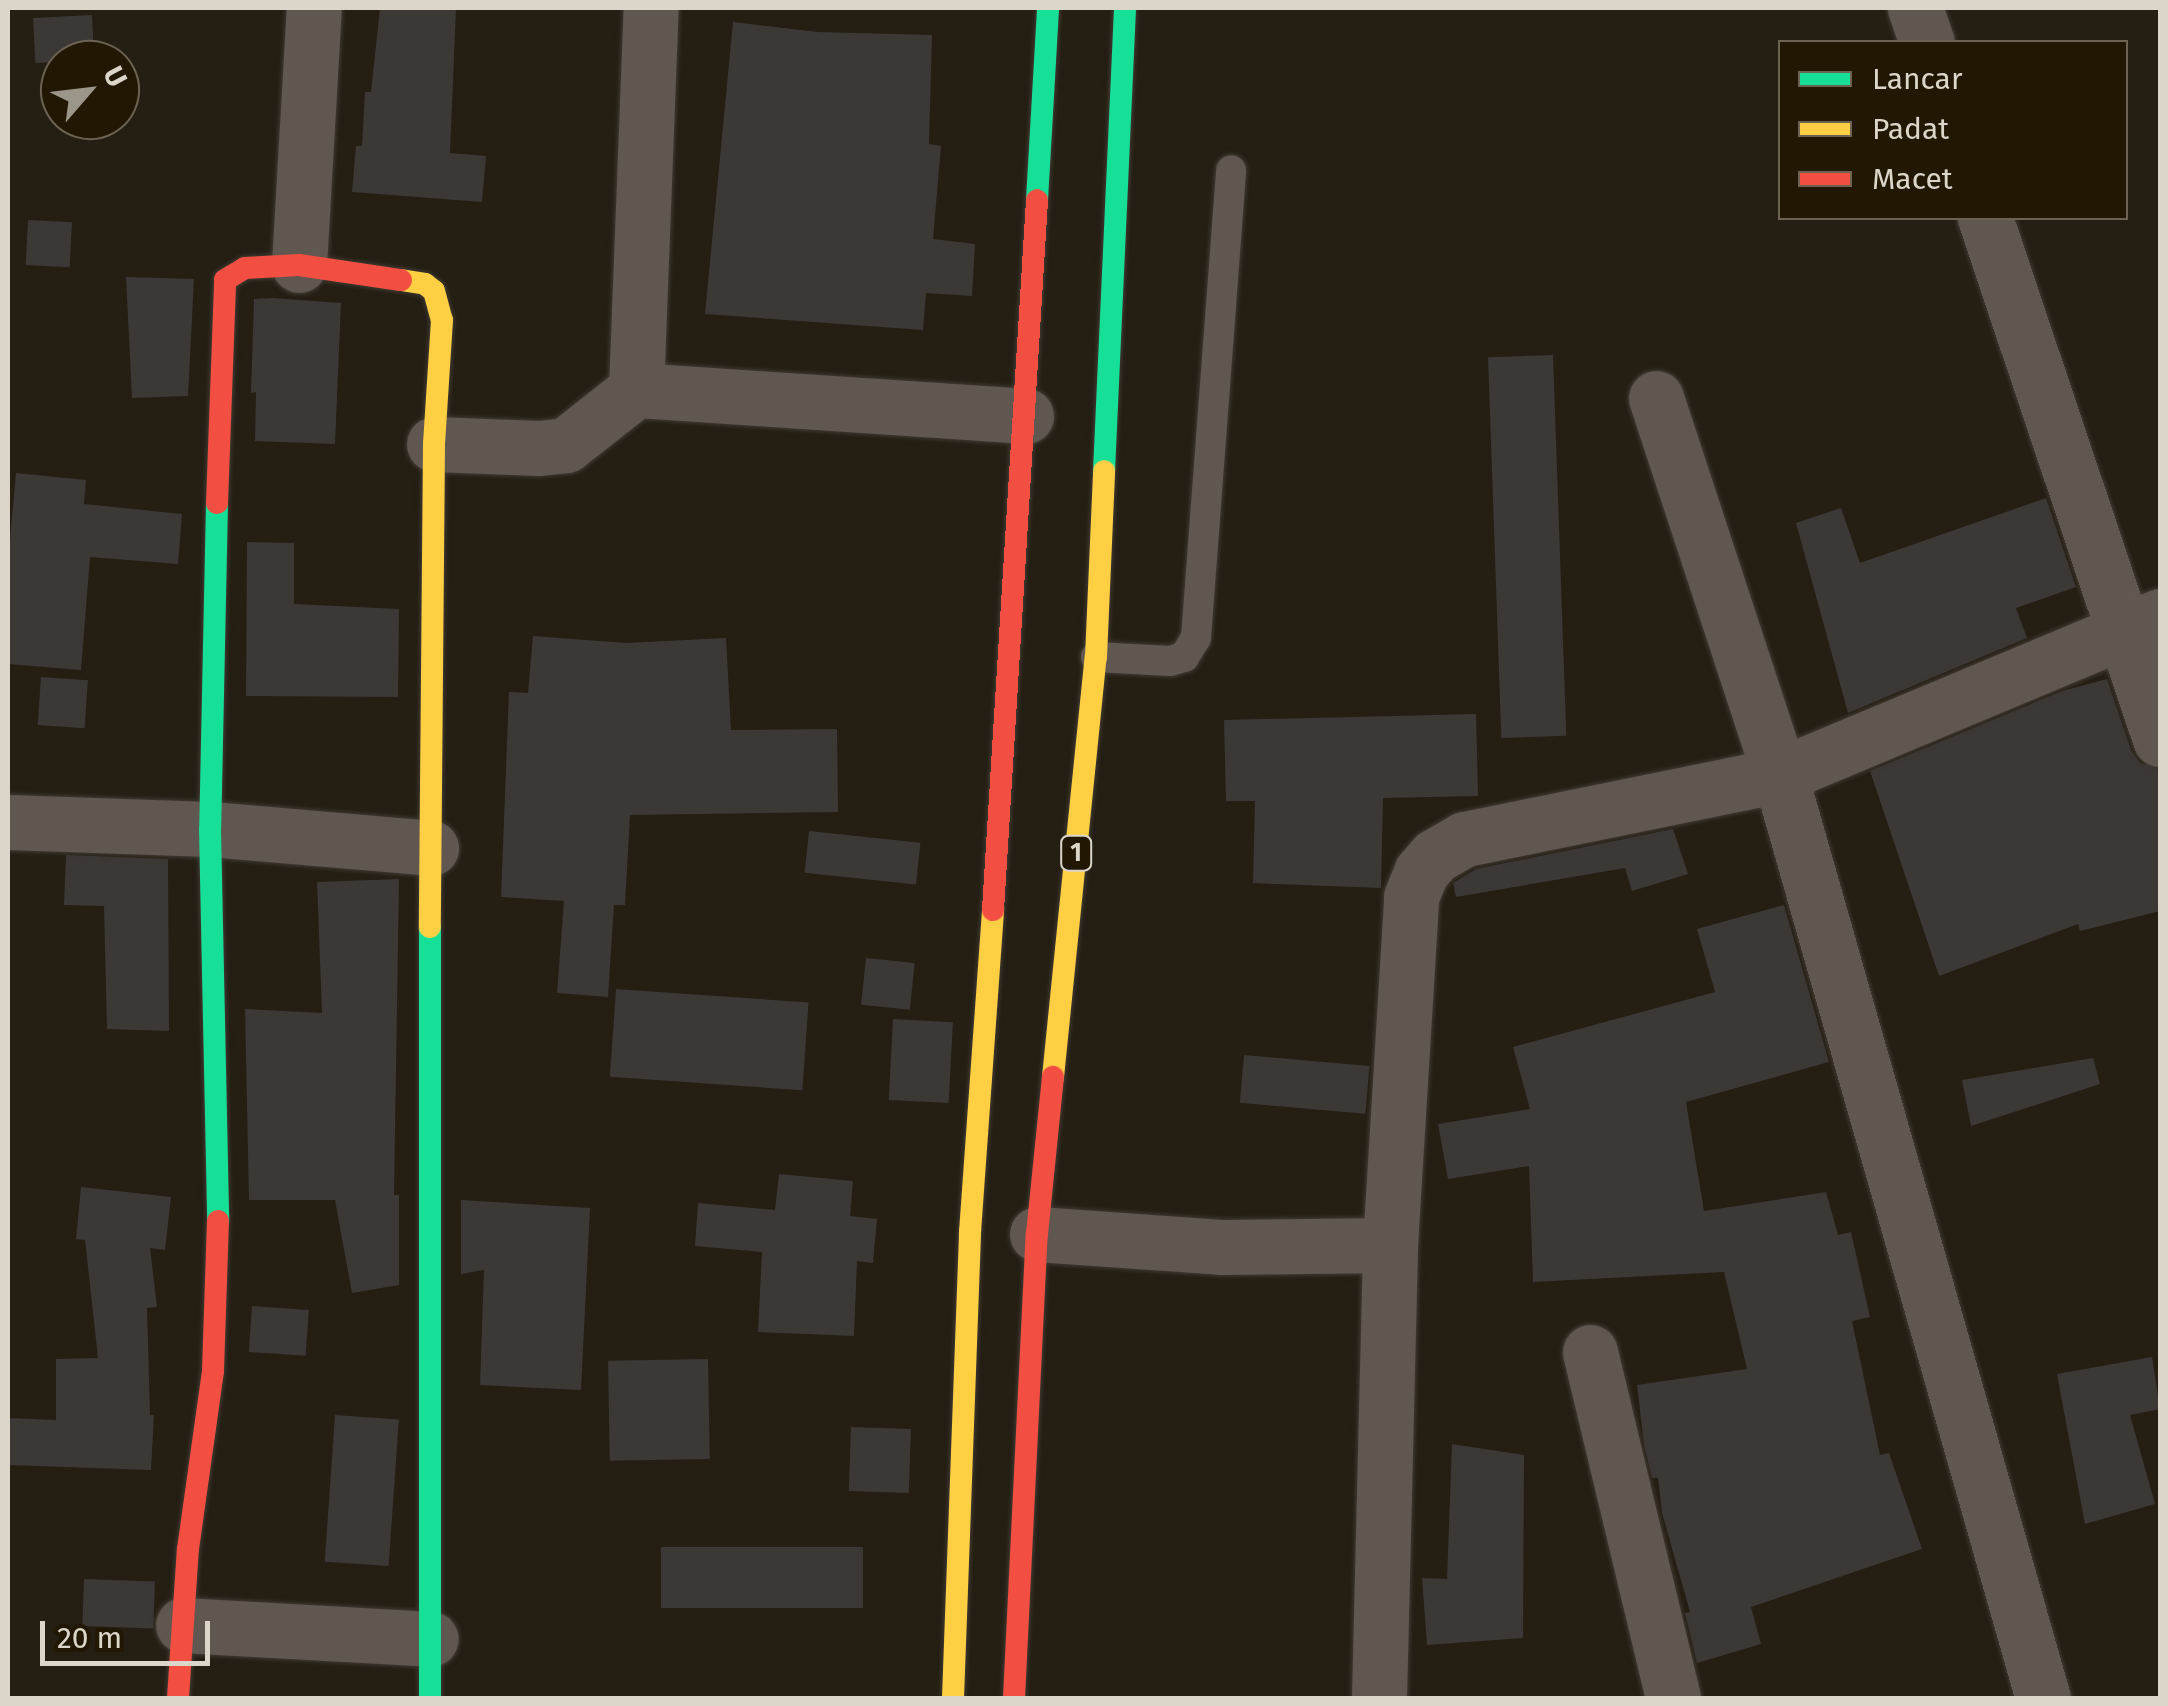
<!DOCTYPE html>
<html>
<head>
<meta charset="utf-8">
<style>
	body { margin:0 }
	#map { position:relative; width:2168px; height:1706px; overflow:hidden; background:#241e13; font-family:"Fira Sans",sans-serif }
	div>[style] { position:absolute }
	.building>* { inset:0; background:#3c3836; transform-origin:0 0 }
	.roads { filter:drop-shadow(0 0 2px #403a32) drop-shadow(0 0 2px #403a32) }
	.lane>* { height:30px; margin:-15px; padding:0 15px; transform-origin:15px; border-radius:15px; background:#605750 }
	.street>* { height:55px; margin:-27.5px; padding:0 27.5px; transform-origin:27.5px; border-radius:27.5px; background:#605750 }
	.fast>* { height:22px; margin:-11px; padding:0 11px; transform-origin:11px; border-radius:11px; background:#16e098 }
	.slow>* { height:22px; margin:-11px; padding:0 11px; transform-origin:11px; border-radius:11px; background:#ffcf43 }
	.jam>* { height:22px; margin:-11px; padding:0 11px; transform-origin:11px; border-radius:11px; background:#f24e42 }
	span { translate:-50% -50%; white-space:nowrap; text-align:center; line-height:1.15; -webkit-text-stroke:8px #211703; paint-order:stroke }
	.shield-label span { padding:2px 8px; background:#211703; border:2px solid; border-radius:8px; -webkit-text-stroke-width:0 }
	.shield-label { font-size:25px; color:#dcd5c9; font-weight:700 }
	.frame { position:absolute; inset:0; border:10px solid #dcd5c9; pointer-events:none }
	.legend { position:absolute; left:1778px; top:40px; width:350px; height:180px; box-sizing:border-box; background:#211703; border:2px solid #6c6352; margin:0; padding:12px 18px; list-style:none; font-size:30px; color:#dcd5c9 }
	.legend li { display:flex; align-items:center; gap:20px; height:50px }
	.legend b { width:50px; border:2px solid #6c6352 }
	.north { position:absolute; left:40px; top:40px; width:100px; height:100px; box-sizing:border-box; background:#211703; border:2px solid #6c6352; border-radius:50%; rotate:62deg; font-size:28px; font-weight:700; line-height:40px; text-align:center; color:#dcd5c9 }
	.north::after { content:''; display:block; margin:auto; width:35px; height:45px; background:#9c9589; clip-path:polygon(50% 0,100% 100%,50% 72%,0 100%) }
	.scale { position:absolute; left:40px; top:1621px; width:170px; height:45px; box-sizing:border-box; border:5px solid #dcd5c9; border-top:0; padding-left:12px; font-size:30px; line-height:35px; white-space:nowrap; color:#dcd5c9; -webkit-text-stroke:8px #211703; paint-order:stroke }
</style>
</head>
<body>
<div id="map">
	<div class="building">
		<i style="clip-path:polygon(380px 8px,456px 8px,450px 153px,486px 156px,482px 202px,352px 192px,356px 146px,362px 146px,365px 92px,371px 92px)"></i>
		<i style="left:92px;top:15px;width:45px;height:59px;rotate:87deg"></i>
		<i style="clip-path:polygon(733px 22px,818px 32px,932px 35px,929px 144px,941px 146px,933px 239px,975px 244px,972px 296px,926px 293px,923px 330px,705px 314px)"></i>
		<i style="left:28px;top:220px;width:44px;height:45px;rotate:3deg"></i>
		<i style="clip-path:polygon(126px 277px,194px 279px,188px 396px,132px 398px)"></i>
		<i style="clip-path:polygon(273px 298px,341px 303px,335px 444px,255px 441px,256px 392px,251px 393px,254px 299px)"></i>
		<i style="left:1553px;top:355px;width:381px;height:65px;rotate:88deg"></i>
		<i style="clip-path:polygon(16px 473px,86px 480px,84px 504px,182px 514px,178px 564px,90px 557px,81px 670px,8px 664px,8px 562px)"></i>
		<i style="clip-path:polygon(2046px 498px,2076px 587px,2016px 608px,2027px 638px,1848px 713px,1796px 523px,1841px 508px,1860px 563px)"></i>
		<i style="clip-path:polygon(247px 542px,294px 543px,294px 604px,399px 609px,398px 697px,246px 696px)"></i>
		<i style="clip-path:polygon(533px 636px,626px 643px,726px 638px,731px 730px,837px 729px,838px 812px,630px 815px,625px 905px,614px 905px,608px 997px,557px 993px,564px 901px,501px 897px,509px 692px,528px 693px)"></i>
		<i style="left:41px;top:677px;width:47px;height:48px;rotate:4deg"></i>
		<i style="clip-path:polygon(2107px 679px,2131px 750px,2140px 763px,2158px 769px,2160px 775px,2160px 911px,2080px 931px,2078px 924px,1939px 976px,1870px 771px,2062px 691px)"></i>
		<i style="clip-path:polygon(1476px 714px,1478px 796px,1383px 798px,1381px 888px,1253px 883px,1255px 801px,1226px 801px,1224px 720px)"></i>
		<i style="clip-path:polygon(1673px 829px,1688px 874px,1632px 891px,1625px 868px,1456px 897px,1453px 883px,1476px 869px)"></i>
		<i style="left:809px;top:831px;width:112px;height:42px;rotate:6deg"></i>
		<i style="clip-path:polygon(66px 855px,168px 859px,169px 1031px,107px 1029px,104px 906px,64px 905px)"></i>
		<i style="clip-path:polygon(399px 879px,394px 1195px,399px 1195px,399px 1285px,352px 1293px,335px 1200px,249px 1200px,245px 1009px,322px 1013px,317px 882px)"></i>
		<i style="clip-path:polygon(1784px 905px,1829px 1062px,1686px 1102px,1704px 1211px,1826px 1192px,1838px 1235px,1851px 1232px,1870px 1317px,1852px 1321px,1880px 1455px,1889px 1453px,1922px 1549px,1751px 1607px,1761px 1644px,1697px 1663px,1685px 1613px,1690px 1612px,1662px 1513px,1658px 1478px,1652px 1478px,1644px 1445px,1637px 1385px,1747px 1369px,1724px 1272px,1533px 1282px,1529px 1166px,1448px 1179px,1438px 1124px,1530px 1109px,1513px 1047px,1715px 992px,1697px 929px)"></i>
		<i style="left:866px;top:958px;width:49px;height:47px;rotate:6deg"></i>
		<i style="left:616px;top:989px;width:193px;height:88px;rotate:4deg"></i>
		<i style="left:893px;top:1019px;width:60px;height:81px;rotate:3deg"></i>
		<i style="left:1244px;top:1055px;width:126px;height:48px;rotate:5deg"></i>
		<i style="clip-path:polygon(2093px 1058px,2100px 1084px,1971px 1126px,1962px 1080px)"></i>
		<i style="clip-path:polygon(779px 1174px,853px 1181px,850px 1216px,877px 1219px,873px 1263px,857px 1261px,854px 1336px,758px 1332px,762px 1252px,695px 1246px,698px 1203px,775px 1210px)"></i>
		<i style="clip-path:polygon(81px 1187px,171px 1197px,165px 1250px,150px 1248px,157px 1307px,147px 1308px,150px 1415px,154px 1415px,151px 1470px,8px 1465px,8px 1418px,56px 1420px,56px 1359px,98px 1358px,85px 1240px,76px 1239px)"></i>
		<i style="clip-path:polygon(461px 1200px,590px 1208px,581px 1390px,480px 1385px,484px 1270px,461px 1274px)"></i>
		<i style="left:252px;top:1306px;width:57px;height:46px;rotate:4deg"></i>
		<i style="clip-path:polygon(2152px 1357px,2160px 1409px,2130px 1415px,2155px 1504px,2085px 1524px,2057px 1374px)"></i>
		<i style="left:708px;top:1359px;width:100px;height:100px;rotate:89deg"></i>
		<i style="left:335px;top:1415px;width:64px;height:147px;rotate:4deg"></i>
		<i style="left:851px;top:1427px;width:60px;height:64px;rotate:2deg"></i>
		<i style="clip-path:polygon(1452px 1444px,1524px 1455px,1523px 1638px,1427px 1645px,1422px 1578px,1447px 1579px)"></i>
		<i style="left:863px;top:1547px;width:61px;height:202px;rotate:90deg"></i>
		<i style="left:84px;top:1579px;width:71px;height:47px;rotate:2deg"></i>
	</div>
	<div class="roads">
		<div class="lane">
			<i style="left:1096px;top:657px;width:74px;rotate:3.1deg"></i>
			<i style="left:1170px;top:661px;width:15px;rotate:-16deg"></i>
			<i style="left:1184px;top:657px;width:22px;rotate:-58deg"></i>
			<i style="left:1196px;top:638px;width:469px;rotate:-85.7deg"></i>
		</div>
		<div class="street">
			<i style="left:1915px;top:8px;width:36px;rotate:71deg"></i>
			<i style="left:1985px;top:218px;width:550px;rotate:71.43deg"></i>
			<i style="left:299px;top:265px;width:257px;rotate:-86.7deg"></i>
			<i style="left:636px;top:390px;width:391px;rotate:3.8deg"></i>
			<i style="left:1656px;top:398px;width:397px;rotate:71.8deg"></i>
			<i style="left:1780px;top:775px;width:960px;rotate:74.1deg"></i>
			<i style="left:434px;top:444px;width:105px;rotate:2.2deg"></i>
			<i style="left:539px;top:448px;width:27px;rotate:-6deg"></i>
			<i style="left:566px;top:445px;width:89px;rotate:-38.2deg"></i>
			<i style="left:636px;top:390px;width:382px;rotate:-87.8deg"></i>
			<i style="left:8px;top:822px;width:202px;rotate:2deg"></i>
			<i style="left:210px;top:829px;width:222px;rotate:4.9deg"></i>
			<i style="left:1037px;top:1234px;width:184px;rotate:4deg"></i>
			<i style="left:1221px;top:1247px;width:169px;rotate:-0.7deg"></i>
			<i style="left:1590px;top:1352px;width:356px;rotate:76.5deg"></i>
			<i style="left:183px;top:1625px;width:248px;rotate:3.2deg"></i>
			<i style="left:1379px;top:1698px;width:453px;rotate:-88.6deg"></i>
			<i style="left:1390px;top:1245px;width:349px;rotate:-86.5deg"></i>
			<i style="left:1411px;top:897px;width:27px;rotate:-68deg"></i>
			<i style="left:1421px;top:872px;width:21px;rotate:-49deg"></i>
			<i style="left:1435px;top:856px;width:34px;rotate:-30deg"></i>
			<i style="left:1465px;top:839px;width:321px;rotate:-11.5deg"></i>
			<i style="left:1780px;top:775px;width:412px;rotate:-22.7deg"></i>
		</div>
		<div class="fast">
			<i style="left:1037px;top:200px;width:192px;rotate:-86.7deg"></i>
			<i style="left:1104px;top:471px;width:463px;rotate:-87.4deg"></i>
			<i style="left:217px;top:503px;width:326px;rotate:91.2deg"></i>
			<i style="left:210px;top:829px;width:392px;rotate:88.8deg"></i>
			<i style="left:430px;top:927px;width:771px;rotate:90deg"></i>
		</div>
		<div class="slow">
			<i style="left:401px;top:280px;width:24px;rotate:9deg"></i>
			<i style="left:425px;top:284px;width:11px;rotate:38deg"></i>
			<i style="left:434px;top:291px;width:30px;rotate:75deg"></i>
			<i style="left:442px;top:320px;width:124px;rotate:93.7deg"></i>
			<i style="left:434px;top:444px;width:483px;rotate:90.5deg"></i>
			<i style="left:1053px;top:1077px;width:422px;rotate:-84.2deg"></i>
			<i style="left:1096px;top:657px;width:186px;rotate:-87.5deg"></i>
			<i style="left:953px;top:1698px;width:466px;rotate:-87.9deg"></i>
			<i style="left:970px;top:1232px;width:323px;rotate:-85.9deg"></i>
		</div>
		<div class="jam">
			<i style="left:217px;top:503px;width:223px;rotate:-87.9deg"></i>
			<i style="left:225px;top:280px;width:23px;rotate:-31deg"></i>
			<i style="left:245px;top:268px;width:54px;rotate:-3.2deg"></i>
			<i style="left:299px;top:265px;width:103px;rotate:8.4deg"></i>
			<i style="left:993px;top:910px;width:711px;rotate:-86.45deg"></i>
			<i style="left:178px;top:1698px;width:149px;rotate:-86.2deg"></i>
			<i style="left:188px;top:1549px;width:180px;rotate:-82deg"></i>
			<i style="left:213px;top:1371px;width:150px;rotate:-88.1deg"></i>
			<i style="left:1014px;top:1698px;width:465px;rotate:-87.2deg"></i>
			<i style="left:1037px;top:1234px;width:158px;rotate:-84.2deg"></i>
		</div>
	</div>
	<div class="shield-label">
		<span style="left:1076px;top:853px">1</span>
	</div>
	<div class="frame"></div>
	<ul class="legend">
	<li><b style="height:12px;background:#16e098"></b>Lancar</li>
	<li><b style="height:12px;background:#ffcf43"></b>Padat</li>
	<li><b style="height:12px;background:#f24e42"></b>Macet</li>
	</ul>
	<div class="north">U</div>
	<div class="scale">20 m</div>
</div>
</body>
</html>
